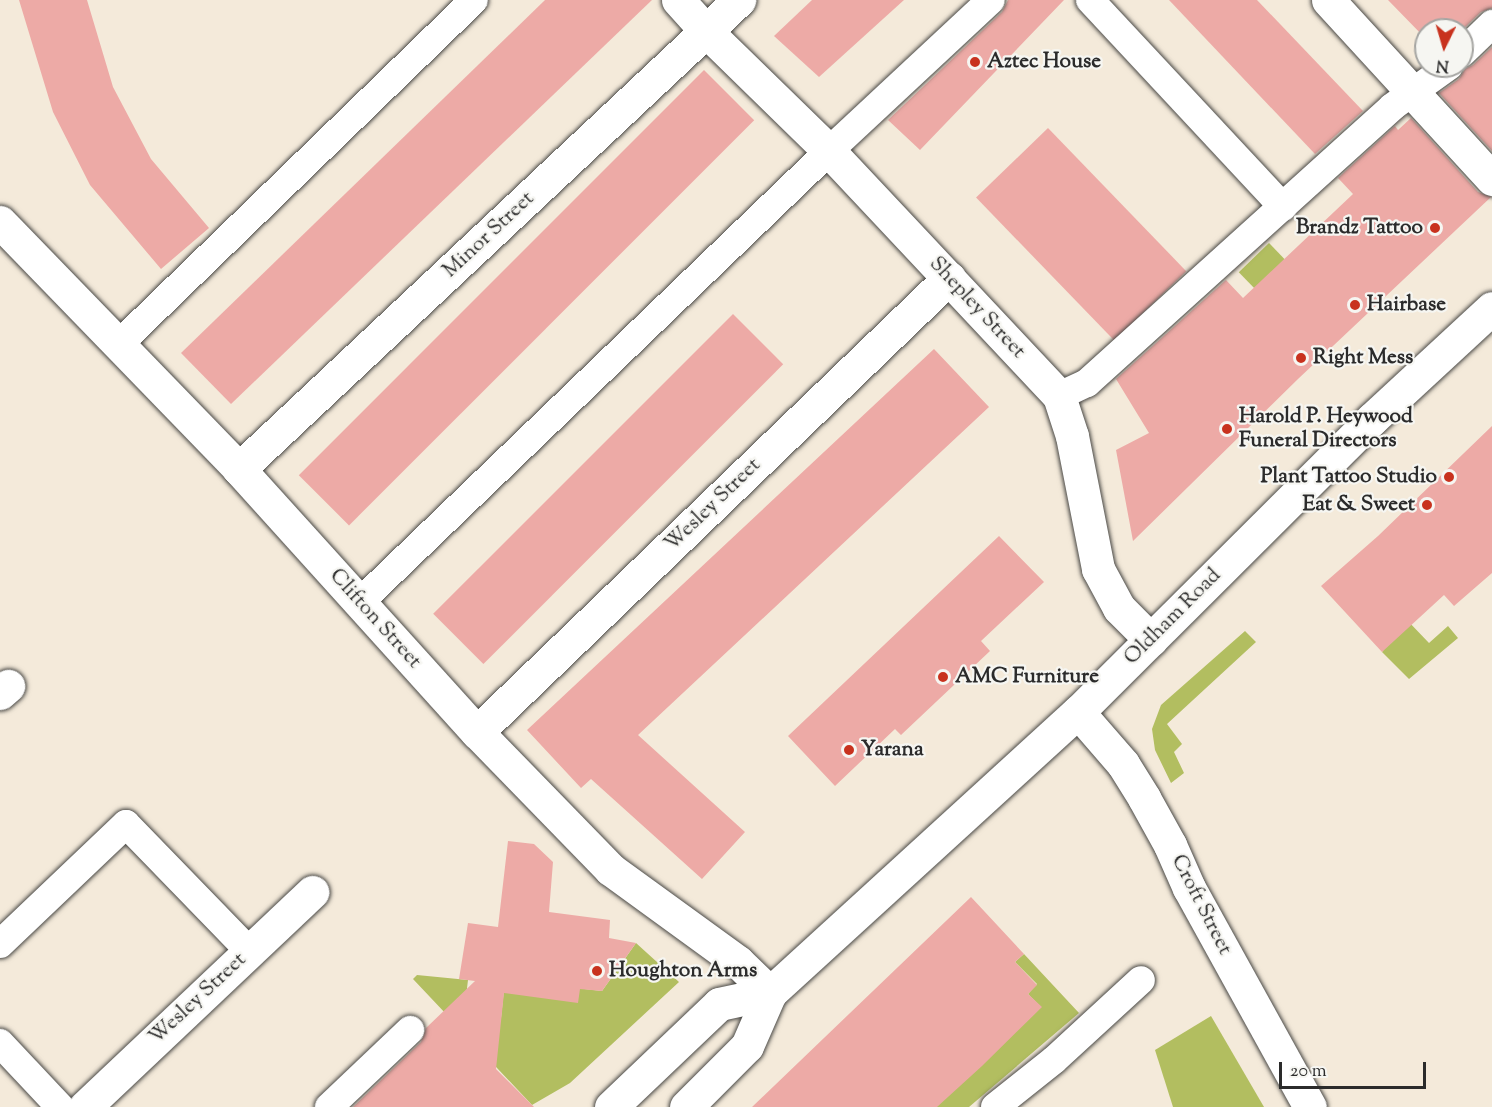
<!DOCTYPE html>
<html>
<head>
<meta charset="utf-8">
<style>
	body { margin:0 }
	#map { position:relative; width:1492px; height:1107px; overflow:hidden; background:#f4eada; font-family:"Sorts Mill Goudy",serif }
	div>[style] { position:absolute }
	.green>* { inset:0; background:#b2be60; transform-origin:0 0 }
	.building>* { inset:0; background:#edaaa6; transform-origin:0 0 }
	.roads { filter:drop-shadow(0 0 2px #494845) drop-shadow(0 0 2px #494845) }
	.service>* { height:28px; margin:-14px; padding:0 14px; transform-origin:14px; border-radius:14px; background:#fff }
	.minor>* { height:33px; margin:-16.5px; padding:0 16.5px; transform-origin:16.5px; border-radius:16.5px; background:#fff }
	.trunk>* { height:33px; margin:-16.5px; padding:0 16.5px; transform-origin:16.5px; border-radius:16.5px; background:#fff }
	.dots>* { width:16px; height:16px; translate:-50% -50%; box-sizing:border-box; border:3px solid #f6f6f2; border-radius:50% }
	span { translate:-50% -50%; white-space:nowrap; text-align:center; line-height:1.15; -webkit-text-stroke:4.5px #f6f6f2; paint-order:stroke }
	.poi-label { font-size:21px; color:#2b2b2b; font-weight:700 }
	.left { translate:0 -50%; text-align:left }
	.right { translate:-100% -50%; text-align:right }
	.street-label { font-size:21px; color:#2b2b2b }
	.north { position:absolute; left:1414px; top:18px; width:60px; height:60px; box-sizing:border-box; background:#f6f6f2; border:2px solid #a5a5a2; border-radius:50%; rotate:185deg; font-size:16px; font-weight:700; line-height:24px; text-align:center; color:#2b2b2b }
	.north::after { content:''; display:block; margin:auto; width:21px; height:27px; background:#c8321e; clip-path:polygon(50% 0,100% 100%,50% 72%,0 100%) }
	.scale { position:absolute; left:1279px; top:1062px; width:147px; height:27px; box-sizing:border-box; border:3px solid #2b2b2b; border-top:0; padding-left:8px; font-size:18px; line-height:21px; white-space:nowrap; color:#2b2b2b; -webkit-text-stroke:4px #f6f6f2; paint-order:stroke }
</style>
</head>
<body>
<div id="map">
	<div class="green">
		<i style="left:1269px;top:243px;width:36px;height:42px;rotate:46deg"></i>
		<i style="clip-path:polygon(1406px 619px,1429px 643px,1448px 626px,1458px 638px,1409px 679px,1382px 652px)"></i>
		<i style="clip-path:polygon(1245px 631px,1256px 642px,1167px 724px,1182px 744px,1174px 752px,1184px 773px,1171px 783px,1155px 750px,1152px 729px,1161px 705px)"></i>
		<i style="clip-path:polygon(636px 943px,679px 982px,570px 1083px,532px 1105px,413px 979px,417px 975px,468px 980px,464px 1013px,501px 1018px,505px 980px,602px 991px)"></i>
		<i style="clip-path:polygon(1024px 954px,1079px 1013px,969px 1107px,925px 1107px,1041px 1007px,1028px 994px,1037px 984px,1015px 962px)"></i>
		<i style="clip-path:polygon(1211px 1016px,1264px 1107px,1173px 1107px,1155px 1050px)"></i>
	</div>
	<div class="building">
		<i style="clip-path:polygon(19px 0,87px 0,113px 87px,151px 159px,209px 228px,161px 269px,90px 185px,53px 112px)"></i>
		<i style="clip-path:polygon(545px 0,652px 0,231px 404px,181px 353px)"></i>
		<i style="clip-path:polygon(812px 0,904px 0,819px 77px,774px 36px)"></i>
		<i style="clip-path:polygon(1008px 0,1064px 0,920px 150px,888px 120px,1002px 12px)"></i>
		<i style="clip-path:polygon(1169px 0,1257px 0,1363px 111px,1315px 154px)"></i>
		<i style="clip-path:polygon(1388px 0,1492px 0,1492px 8px,1481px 12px,1462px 30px,1426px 30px,1426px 39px)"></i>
		<i style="clip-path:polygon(1492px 47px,1492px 151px,1439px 93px,1459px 79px,1465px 69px,1473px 65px)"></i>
		<i style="left:704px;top:70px;width:71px;height:573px;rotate:45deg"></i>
		<i style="clip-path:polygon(1411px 118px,1478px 192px,1491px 197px,1298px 379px,1133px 541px,1116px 450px,1149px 433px,1116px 379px,1226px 280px,1243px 298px,1353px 194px,1338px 178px,1395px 126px,1398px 130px)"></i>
		<i style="left:1048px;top:128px;width:199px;height:100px;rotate:46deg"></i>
		<i style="left:733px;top:314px;width:71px;height:424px;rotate:45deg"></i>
		<i style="clip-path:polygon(934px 349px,989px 407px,638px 735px,745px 832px,702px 879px,591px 779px,581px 788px,527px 730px)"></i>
		<i style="clip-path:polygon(1492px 426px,1492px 573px,1454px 606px,1444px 595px,1382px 652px,1321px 586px,1378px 536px)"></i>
		<i style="clip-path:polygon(999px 536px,1044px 582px,981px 641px,990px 651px,901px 735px,895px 729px,835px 786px,788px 736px)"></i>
		<i style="clip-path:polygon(508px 841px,534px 844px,553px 862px,549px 912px,610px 920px,609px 938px,636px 943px,602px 991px,580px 989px,578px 1003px,504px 993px,496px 1069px,534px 1107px,353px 1107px,421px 1042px,426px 1028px,475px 981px,459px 979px,468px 923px,498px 927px)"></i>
		<i style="clip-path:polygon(971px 897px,1024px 954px,1015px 962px,1037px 985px,1028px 994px,1042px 1007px,982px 1066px,937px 1107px,752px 1107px)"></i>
	</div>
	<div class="roads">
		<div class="service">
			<i style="left:1090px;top:0;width:283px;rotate:47deg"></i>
			<i style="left:1462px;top:53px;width:42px;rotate:-44deg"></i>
			<i style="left:119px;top:344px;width:494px;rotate:-44.1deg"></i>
			<i style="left:1059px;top:396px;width:31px;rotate:-25deg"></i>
			<i style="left:1087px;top:383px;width:411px;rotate:-42.1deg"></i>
			<i style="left:1392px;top:107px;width:70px;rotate:-35.7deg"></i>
			<i style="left:360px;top:602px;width:651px;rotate:-43.88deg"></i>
			<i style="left:829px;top:151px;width:221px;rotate:-43deg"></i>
			<i style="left:0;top:944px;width:174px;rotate:-43.6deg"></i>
			<i style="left:126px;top:824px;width:177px;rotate:45.9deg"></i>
			<i style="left:0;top:1043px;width:88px;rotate:46.8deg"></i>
			<i style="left:329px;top:1107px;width:112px;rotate:-43.5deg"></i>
			<i style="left:995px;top:1107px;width:75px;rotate:-38.5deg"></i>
			<i style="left:1054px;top:1060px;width:118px;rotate:-42.6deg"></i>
		</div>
		<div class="minor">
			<i style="left:678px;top:0;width:42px;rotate:47.9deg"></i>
			<i style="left:706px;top:31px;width:172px;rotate:44.3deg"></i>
			<i style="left:829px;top:151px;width:336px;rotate:46.8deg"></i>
			<i style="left:1059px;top:396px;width:42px;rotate:72deg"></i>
			<i style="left:1072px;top:436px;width:136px;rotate:78.9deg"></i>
			<i style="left:1098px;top:569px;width:44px;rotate:61.7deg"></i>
			<i style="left:1119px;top:608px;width:45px;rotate:45deg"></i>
			<i style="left:1328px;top:0;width:243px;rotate:47.5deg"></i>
			<i style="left:0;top:222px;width:344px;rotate:45.9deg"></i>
			<i style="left:239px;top:469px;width:355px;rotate:47.9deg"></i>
			<i style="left:477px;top:732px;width:191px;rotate:45.8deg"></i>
			<i style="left:610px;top:869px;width:158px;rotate:36deg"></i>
			<i style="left:738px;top:962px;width:45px;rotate:44.1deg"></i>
			<i style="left:239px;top:469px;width:686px;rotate:-43.17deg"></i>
			<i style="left:0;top:693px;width:11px;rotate:-41deg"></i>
			<i style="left:1078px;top:712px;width:69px;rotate:49.1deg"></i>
			<i style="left:1123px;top:764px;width:40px;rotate:58deg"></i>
			<i style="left:1144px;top:798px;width:54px;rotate:61deg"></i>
			<i style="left:1170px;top:845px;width:47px;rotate:66.2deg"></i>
			<i style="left:1189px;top:888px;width:250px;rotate:61.1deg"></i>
			<i style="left:477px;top:732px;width:655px;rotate:-43.89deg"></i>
			<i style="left:85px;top:1107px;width:313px;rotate:-43.4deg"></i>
		</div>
		<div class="trunk">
			<i style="left:611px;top:1107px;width:149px;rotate:-43.6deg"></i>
			<i style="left:719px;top:1004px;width:52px;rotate:-12.2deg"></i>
			<i style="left:686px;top:1107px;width:86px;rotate:-45deg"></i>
			<i style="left:747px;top:1046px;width:58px;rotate:-66.5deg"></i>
			<i style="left:770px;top:993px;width:417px;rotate:-42.4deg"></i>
			<i style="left:1078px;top:712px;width:415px;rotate:-44.9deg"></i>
			<i style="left:1372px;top:419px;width:163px;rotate:-42.8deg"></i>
		</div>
	</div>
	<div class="dots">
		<i style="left:975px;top:62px;background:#c8321e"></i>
		<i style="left:1435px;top:228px;background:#c8321e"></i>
		<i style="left:1355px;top:305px;background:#c8321e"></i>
		<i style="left:1301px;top:358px;background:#c8321e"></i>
		<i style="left:1227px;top:429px;background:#c8321e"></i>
		<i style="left:1449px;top:477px;background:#c8321e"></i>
		<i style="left:1427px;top:505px;background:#c8321e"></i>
		<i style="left:943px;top:677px;background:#c8321e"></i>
		<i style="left:849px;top:750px;background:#c8321e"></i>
		<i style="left:597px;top:971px;background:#c8321e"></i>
	</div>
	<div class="poi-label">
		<span class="left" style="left:987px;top:62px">Aztec House</span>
		<span class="right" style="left:1423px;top:228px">Brandz Tattoo</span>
		<span class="left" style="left:1367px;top:305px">Hairbase</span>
		<span class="left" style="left:1313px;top:358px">Right Mess</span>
		<span class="left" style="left:1239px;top:429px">Harold P. Heywood<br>Funeral Directors</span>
		<span class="right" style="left:1437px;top:477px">Plant Tattoo Studio</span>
		<span class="right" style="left:1415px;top:505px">Eat &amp; Sweet</span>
		<span class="left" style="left:955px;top:677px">AMC Furniture</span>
		<span class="left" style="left:861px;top:750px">Yarana</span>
		<span class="left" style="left:609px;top:971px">Houghton Arms</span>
	</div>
	<div class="street-label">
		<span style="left:489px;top:235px;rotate:-43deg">Minor Street</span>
		<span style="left:977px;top:308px;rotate:47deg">Shepley Street</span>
		<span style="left:713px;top:505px;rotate:-44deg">Wesley Street</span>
		<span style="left:1173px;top:617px;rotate:-45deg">Oldham Road</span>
		<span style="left:375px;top:619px;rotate:48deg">Clifton Street</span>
		<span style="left:1201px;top:905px;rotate:63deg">Croft Street</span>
		<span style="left:198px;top:999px;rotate:-43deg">Wesley Street</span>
	</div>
	<div class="north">N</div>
	<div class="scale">20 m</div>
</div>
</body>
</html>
